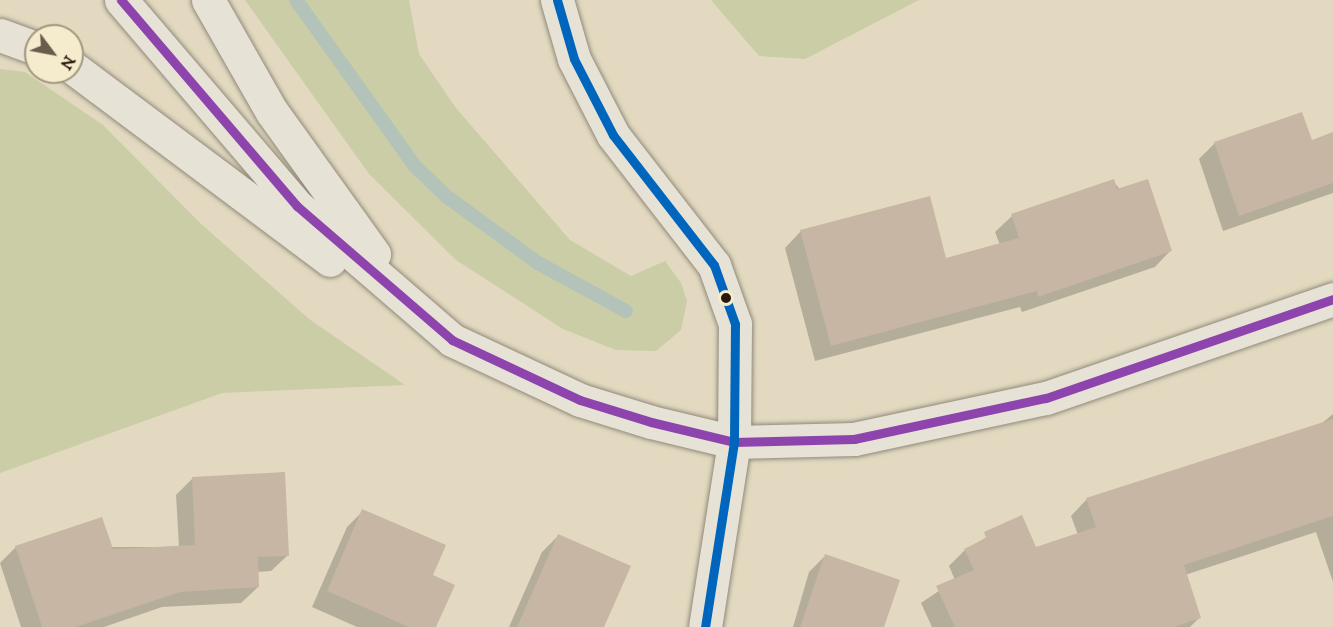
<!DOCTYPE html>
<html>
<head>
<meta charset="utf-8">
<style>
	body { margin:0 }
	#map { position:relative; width:1333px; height:627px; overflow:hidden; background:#e2d9c0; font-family:"IM FELL DW Pica",serif }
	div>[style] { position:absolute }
	.green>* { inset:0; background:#cacda5 }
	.shadow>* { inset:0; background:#0003 }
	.stream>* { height:14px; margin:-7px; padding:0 7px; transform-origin:7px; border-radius:7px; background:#b3c3ba }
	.building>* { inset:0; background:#c6b6a3 }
	.roads { filter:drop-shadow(0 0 2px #918a7a) drop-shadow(0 0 2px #918a7a) }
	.minor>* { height:33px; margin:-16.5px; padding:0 16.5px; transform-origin:16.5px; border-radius:16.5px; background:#e7e2d6 }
	.secondary>* { height:33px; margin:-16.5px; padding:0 16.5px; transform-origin:16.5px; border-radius:16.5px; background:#e7e2d6 }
	.bus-1>* { height:9px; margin:-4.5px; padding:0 4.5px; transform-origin:4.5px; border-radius:4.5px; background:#8e44ad }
	.bus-2>* { height:9px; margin:-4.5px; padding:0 4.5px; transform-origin:4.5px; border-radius:4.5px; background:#0065bd }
	.dots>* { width:16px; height:16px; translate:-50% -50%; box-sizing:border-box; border:3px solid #f5ebcd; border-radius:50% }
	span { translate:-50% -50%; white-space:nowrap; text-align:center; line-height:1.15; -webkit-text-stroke:4.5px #f5ebcd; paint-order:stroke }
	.north { position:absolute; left:24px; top:24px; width:60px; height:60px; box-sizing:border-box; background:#f5ebcd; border:2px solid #a3977f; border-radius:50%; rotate:122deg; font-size:16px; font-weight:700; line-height:24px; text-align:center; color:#28190b }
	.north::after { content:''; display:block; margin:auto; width:21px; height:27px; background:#695c4a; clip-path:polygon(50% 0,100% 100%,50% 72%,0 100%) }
</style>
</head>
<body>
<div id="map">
	<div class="green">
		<i style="clip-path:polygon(245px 0,409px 0,419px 54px,456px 108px,570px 240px,631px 276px,665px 261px,681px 283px,687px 301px,681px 330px,656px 351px,616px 350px,563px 329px,456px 260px,369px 174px)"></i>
		<i style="clip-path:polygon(711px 0,919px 0,805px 59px,759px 56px)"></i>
		<i style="clip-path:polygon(0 69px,25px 72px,103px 125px,200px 223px,309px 319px,405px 385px,222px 393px,0 473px)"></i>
	</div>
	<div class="shadow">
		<i style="clip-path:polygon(1333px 134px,1333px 193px,1223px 231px,1199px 159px,1215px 143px,1311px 142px)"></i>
		<i style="clip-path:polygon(1113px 181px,1171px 250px,1155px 267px,1022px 312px,1020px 307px,815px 361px,785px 248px,801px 231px,945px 260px,1000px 245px,995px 232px,1012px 216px)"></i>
		<i style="clip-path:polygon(1333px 414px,1333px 582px,1316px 532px,1185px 575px,1200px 617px,1190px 627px,932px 627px,921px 603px,955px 580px,949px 566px,965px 550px,1021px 517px,1036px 549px,1078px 535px,1071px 516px,1087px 499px,1321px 424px)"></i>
		<i style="clip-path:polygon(193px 478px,288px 555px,271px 571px,257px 572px,258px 587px,241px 603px,162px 607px,104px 627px,21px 627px,0 563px,16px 547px,179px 547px,176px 495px)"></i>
		<i style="clip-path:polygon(363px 511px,431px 576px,435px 627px,357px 627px,312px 607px,347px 527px)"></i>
		<i style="clip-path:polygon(558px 536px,602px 627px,509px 627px,542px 552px)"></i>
		<i style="clip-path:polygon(825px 556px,882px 627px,793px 627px,809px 572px)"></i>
	</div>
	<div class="stream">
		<i style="left:296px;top:0;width:204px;rotate:54.4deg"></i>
		<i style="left:415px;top:166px;width:43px;rotate:44.1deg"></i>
		<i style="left:446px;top:196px;width:114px;rotate:36.1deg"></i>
		<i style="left:538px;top:263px;width:100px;rotate:28.6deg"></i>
	</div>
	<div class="building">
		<i style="clip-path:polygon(1302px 112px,1312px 140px,1333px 132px,1333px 183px,1239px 216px,1214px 142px)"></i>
		<i style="clip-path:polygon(1114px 179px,1117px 189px,1148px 179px,1172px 251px,1038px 297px,1037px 291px,831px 346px,800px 230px,930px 196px,946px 258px,1019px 238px,1011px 214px)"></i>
		<i style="clip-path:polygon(1333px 419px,1333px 516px,1184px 565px,1201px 618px,1174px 627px,955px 627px,936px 586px,974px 570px,964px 549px,986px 538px,984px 532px,1022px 515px,1036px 547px,1096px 527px,1086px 498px)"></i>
		<i style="clip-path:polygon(285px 472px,289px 556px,258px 557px,259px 587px,180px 592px,76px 627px,42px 627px,15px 546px,102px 517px,113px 549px,195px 545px,192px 477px)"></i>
		<i style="clip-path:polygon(362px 509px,446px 545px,433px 575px,455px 585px,436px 627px,409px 627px,327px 591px)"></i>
		<i style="clip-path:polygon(558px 534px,631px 566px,604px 627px,517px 627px)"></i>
		<i style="clip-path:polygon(825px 554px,900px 580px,884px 627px,800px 627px)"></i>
	</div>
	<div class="roads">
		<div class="minor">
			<i style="left:557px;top:0;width:61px;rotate:73.9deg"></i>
			<i style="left:574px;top:59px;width:85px;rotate:62.8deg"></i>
			<i style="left:613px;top:135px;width:165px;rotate:52.2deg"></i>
			<i style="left:714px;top:265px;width:63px;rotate:70.4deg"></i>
			<i style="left:735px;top:324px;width:118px;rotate:90.5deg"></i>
			<i style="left:734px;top:442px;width:187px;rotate:98.9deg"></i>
		</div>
		<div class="secondary">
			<i style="left:121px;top:0;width:271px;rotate:49.5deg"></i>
			<i style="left:297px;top:206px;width:205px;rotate:40.8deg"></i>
			<i style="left:452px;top:340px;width:141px;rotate:25.1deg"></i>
			<i style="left:580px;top:400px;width:74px;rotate:17.2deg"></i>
			<i style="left:651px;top:422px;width:85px;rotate:13.5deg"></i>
			<i style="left:734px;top:442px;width:120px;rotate:-1.4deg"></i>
			<i style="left:854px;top:439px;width:196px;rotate:-12.1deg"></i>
			<i style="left:1046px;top:398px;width:304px;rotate:-19deg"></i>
			<i style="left:208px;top:0;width:129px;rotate:60.3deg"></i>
			<i style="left:272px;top:112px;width:175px;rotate:54.3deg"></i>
			<i style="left:0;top:35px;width:38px;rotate:20deg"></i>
			<i style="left:72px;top:67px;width:322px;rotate:36.8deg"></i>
		</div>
	</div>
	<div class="bus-1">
		<i style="left:121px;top:0;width:271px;rotate:49.5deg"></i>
		<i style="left:297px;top:206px;width:205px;rotate:40.8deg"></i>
		<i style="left:452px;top:340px;width:141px;rotate:25.1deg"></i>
		<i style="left:580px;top:400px;width:74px;rotate:17.2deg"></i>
		<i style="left:651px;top:422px;width:85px;rotate:13.5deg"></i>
		<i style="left:734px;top:442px;width:120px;rotate:-1.4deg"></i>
		<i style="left:854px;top:439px;width:196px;rotate:-12.1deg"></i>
		<i style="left:1046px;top:398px;width:304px;rotate:-19deg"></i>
	</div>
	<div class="bus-2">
		<i style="left:557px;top:0;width:61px;rotate:73.9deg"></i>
		<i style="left:574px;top:59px;width:85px;rotate:62.8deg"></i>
		<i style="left:613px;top:135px;width:165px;rotate:52.2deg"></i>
		<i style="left:714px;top:265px;width:63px;rotate:70.4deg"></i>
		<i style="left:735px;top:324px;width:118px;rotate:90.5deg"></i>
		<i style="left:734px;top:442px;width:187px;rotate:98.9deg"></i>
	</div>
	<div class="dots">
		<i style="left:726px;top:298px;background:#28190b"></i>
	</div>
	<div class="north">N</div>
</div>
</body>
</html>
